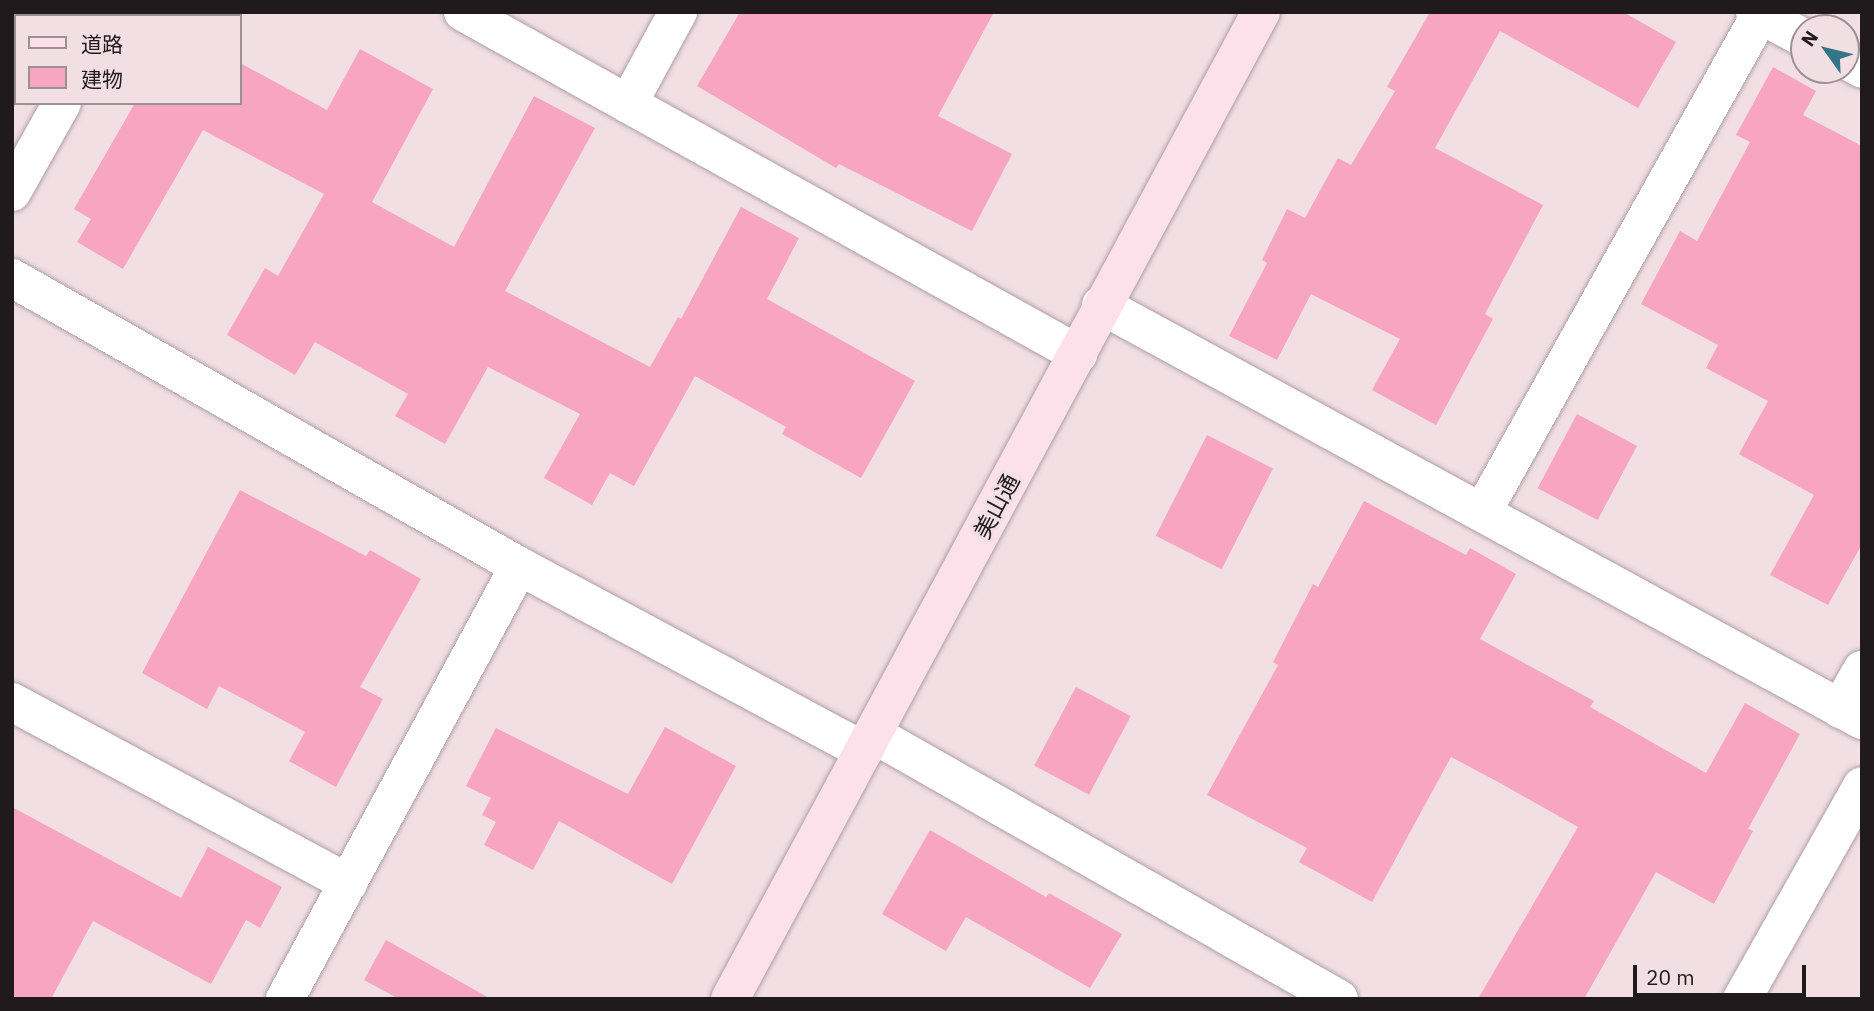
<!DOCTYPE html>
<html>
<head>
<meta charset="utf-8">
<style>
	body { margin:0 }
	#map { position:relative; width:1874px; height:1011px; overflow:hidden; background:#f1dfe4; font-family:"IBM Plex Sans","Noto Sans JP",sans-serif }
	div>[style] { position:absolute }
	.building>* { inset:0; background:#f7a5c1; transform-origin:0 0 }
	.roads { filter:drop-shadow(0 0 2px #af9fa3) drop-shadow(0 0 2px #af9fa3) }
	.street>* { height:38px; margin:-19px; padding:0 19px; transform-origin:19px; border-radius:19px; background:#fff }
	.secondary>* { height:38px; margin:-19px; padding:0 19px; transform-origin:19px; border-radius:19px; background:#fce1ea }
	span { translate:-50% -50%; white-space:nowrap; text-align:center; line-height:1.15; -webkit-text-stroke:6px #f1dfe4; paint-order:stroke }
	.street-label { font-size:23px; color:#201a1c }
	.frame { position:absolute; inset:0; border:14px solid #201a1c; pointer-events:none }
	.legend { position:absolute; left:14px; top:14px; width:228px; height:91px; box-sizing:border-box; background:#f1dfe4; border:2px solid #9d9094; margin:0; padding:9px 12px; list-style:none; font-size:21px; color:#201a1c }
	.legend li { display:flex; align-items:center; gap:14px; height:35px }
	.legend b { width:35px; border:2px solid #9d9094 }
	.north { position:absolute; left:1790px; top:14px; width:70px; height:70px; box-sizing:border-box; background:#f1dfe4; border:2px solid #9d9094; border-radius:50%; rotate:304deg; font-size:19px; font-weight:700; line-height:28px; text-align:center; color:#201a1c }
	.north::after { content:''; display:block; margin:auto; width:24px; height:32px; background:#347588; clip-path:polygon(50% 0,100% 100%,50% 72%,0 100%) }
	.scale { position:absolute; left:1633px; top:965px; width:173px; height:32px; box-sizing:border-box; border:4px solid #201a1c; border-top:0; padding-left:9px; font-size:21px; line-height:24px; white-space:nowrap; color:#201a1c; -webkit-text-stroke:5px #f1dfe4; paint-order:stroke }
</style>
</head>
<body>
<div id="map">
	<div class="building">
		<i style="clip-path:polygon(740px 12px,994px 12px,938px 116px,1012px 154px,972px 231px,839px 164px,836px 168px,697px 86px)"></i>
		<i style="clip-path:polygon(1430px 12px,1623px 12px,1676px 42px,1638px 108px,1500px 31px,1435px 148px,1543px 205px,1485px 314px,1493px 319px,1436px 425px,1372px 390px,1400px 339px,1311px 294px,1277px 360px,1229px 336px,1267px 263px,1262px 260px,1287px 209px,1305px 218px,1338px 158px,1351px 165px,1395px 91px,1387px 87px)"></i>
		<i style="clip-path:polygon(360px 49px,433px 89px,372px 202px,454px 247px,534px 96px,595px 128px,505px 291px,650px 367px,678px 317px,681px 319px,741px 207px,799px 238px,767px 299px,915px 381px,861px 478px,782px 434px,786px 427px,695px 376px,634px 486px,610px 473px,592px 505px,544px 478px,580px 414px,488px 367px,445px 444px,395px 416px,408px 394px,315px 342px,295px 375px,227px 335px,265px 268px,278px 276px,324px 194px,203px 130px,123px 269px,77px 242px,91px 219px,74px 209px,135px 103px,240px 103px,240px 63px,327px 110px)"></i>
		<i style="clip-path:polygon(1773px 67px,1816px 91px,1803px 115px,1862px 146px,1862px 544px,1828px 605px,1770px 575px,1814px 495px,1739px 454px,1768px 401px,1706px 368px,1718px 345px,1641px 304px,1680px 231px,1697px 241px,1750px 142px,1736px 135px)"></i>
		<i style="left:1577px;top:414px;width:68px;height:84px;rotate:28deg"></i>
		<i style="left:1207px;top:435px;width:74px;height:113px;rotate:27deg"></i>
		<i style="clip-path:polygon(240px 490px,366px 556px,370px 550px,421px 579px,360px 687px,383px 699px,336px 787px,289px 761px,305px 732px,219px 686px,207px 709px,142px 673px)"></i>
		<i style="clip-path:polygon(1364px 501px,1466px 555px,1470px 548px,1516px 574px,1480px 639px,1594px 701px,1590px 707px,1706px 773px,1745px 703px,1800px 734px,1748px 829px,1753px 831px,1714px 904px,1656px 872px,1584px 999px,1478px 999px,1578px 827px,1500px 783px,1451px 757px,1372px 902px,1299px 862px,1307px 848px,1207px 795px,1278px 665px,1273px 662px,1313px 584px,1318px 587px)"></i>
		<i style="left:1076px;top:687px;width:62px;height:89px;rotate:28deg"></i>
		<i style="clip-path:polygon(665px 727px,736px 766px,672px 884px,559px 821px,533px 870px,484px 845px,496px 822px,482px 815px,491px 798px,466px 786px,496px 728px,628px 794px)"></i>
		<i style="clip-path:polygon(12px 807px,181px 898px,208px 847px,282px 887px,260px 928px,246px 920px,211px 984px,93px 921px,51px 999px,12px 999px)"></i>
		<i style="clip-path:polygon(930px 830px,1046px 897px,1049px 893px,1122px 934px,1090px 988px,966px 917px,946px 951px,882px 914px)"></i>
		<i style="clip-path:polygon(386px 940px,491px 999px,399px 999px,364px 980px)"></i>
	</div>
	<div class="roads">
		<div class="street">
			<i style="left:463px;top:12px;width:704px;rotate:29.08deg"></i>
			<i style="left:1755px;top:12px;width:55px;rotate:28deg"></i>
			<i style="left:110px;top:16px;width:4px;rotate:-63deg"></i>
			<i style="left:1846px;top:60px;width:18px;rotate:29deg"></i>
			<i style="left:628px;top:104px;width:105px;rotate:-61.5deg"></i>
			<i style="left:12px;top:192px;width:102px;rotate:-60.7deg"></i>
			<i style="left:12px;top:278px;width:583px;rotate:29.6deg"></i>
			<i style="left:519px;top:566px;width:391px;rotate:28.2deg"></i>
			<i style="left:1101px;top:305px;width:867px;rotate:28.61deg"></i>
			<i style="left:1483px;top:511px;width:568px;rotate:-60.82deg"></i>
			<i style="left:12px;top:702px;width:382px;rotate:28.3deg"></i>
			<i style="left:1840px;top:709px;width:45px;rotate:-60.6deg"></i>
			<i style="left:873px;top:734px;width:536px;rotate:29.63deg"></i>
			<i style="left:285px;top:999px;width:492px;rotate:-61.6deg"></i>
			<i style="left:1742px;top:999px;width:244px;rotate:-60.6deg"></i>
		</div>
		<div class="secondary">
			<i style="left:730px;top:999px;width:1121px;rotate:-61.72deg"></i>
		</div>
	</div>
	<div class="street-label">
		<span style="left:996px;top:506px;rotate:-62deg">美山通</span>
	</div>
	<div class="frame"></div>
	<ul class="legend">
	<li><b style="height:9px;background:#fce1ea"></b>道路</li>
	<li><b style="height:19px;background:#f7a5c1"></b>建物</li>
	</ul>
	<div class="north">N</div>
	<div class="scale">20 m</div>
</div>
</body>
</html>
